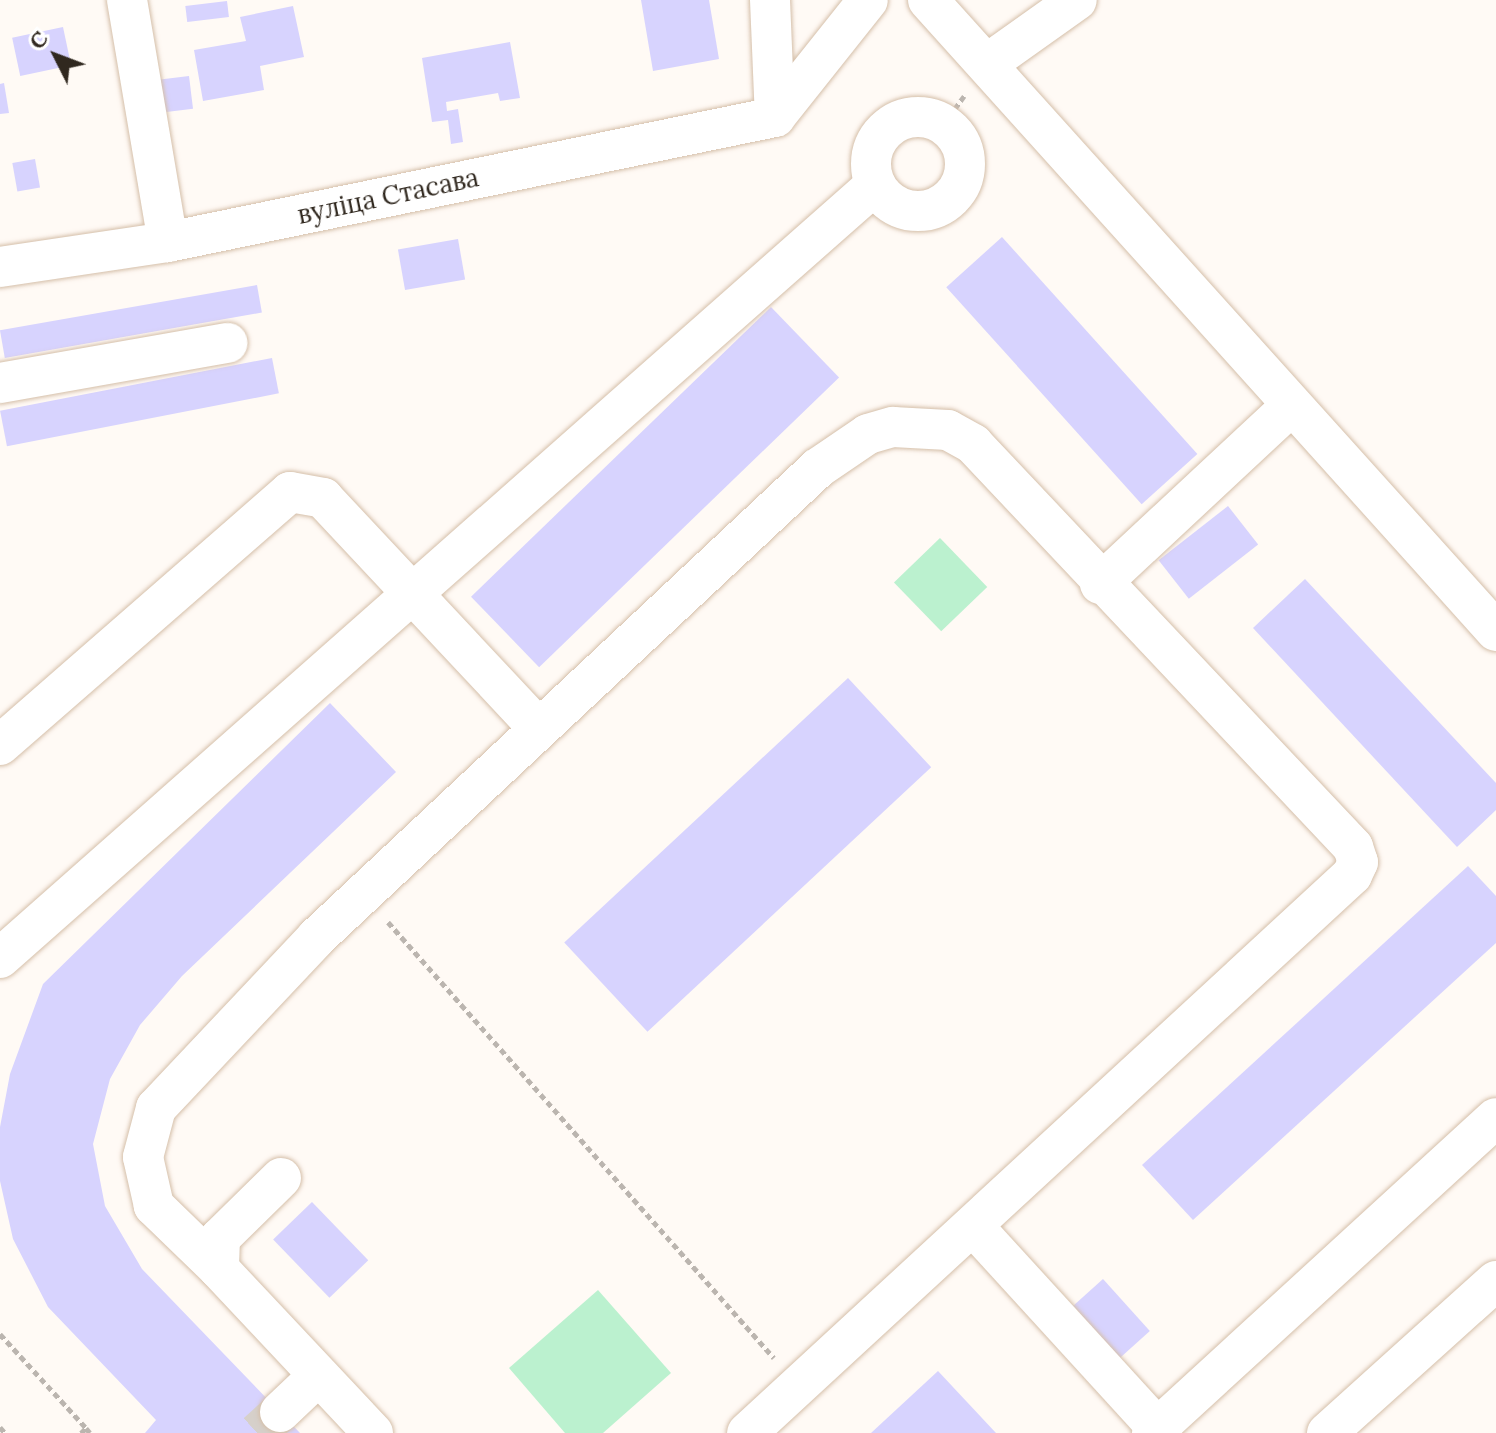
<!DOCTYPE html>
<html>
<head>
<meta charset="utf-8">
<style>
	body { margin:0 }
	#map { position:relative; width:1496px; height:1433px; overflow:hidden; background:#fffaf5; font-family:Lora,serif }
	div>[style] { position:absolute }
	.green>* { inset:0; background:#bbf1cf; transform-origin:0 0 }
	.building>* { inset:0; background:#d7d3fe; transform-origin:0 0 }
	.minor-tunnel>* { height:40px; margin-top:-20px; transform-origin:0; background:repeating-linear-gradient(90deg,#d6d0ca 0 40px,transparent 0 60px) }
	.path>* { height:5px; margin-top:-2.5px; transform-origin:0; background:repeating-linear-gradient(90deg,#bbb5af 0 6px,transparent 0 10px) }
	.roads { filter:drop-shadow(0 0 2px #d5bfa9) drop-shadow(0 0 2px #d5bfa9) }
	.minor>* { height:40px; margin:-20px; padding:0 20px; transform-origin:20px; border-radius:20px; background:#fff }
	.minor>.ring { margin:-20px; padding:0; box-sizing:content-box; background:none; border:40px solid #fff; border-radius:50% }
	span { translate:-50% -50%; white-space:nowrap; text-align:center; line-height:1.15; -webkit-text-stroke:7px #fff; paint-order:stroke }
	.street-label { font-size:26px; color:#30281f }
	.north { position:absolute; left:16px; top:16px; width:80px; height:80px; -webkit-text-stroke:6px #fff; paint-order:stroke; rotate:312deg; font-size:22px; font-weight:700; line-height:32px; text-align:center; color:#30281f }
	.north::after { content:''; display:block; margin:auto; width:28px; height:36px; background:#30281f; clip-path:polygon(50% 0,100% 100%,50% 72%,0 100%) }
</style>
</head>
<body>
<div id="map">
	<div class="green">
		<i style="left:940px;top:538px;width:68px;height:64px;rotate:46deg"></i>
		<i style="clip-path:polygon(598px 1290px,671px 1373px,603px 1433px,565px 1433px,509px 1368px)"></i>
	</div>
	<div class="building">
		<i style="clip-path:polygon(641px 0,709px 0,719px 59px,653px 71px)"></i>
		<i style="left:227px;top:1px;width:16px;height:42px;rotate:83deg"></i>
		<i style="clip-path:polygon(293px 6px,304px 57px,260px 66px,264px 90px,203px 101px,194px 50px,246px 41px,240px 17px)"></i>
		<i style="left:63px;top:27px;width:39px;height:52px;rotate:78deg"></i>
		<i style="clip-path:polygon(510px 42px,520px 98px,500px 101px,498px 93px,446px 102px,447px 111px,458px 109px,463px 142px,451px 144px,448px 120px,432px 122px,422px 58px)"></i>
		<i style="left:189px;top:76px;width:33px;height:31px;rotate:83deg"></i>
		<i style="clip-path:polygon(4px 83px,9px 113px,0 114px,0 84px)"></i>
		<i style="left:35px;top:159px;width:29px;height:23px;rotate:80deg"></i>
		<i style="left:1002px;top:237px;width:292px;height:75px;rotate:48deg"></i>
		<i style="left:458px;top:239px;width:41px;height:61px;rotate:80deg"></i>
		<i style="left:257px;top:285px;width:28px;height:261px;rotate:80deg"></i>
		<i style="left:771px;top:307px;width:98px;height:417px;rotate:46deg"></i>
		<i style="left:272px;top:358px;width:36px;height:277px;rotate:79deg"></i>
		<i style="left:1228px;top:506px;width:49px;height:88px;rotate:52deg"></i>
		<i style="clip-path:polygon(1305px 579px,1496px 783px,1496px 810px,1457px 847px,1253px 628px)"></i>
		<i style="left:848px;top:678px;width:122px;height:388px;rotate:47deg"></i>
		<i style="clip-path:polygon(330px 703px,396px 772px,182px 976px,140px 1025px,110px 1079px,93px 1144px,105px 1206px,142px 1269px,300px 1433px,145px 1433px,156px 1420px,48px 1307px,13px 1239px,0 1181px,0 1127px,10px 1074px,43px 984px)"></i>
		<i style="clip-path:polygon(1468px 866px,1496px 896px,1496px 943px,1193px 1220px,1142px 1165px)"></i>
		<i style="left:312px;top:1202px;width:81px;height:54px;rotate:46deg"></i>
		<i style="left:1103px;top:1279px;width:70px;height:40px;rotate:48deg"></i>
		<i style="clip-path:polygon(938px 1371px,996px 1433px,871px 1433px)"></i>
	</div>
	<div class="minor-tunnel">
		<i style="left:257px;top:1433px;width:31px;rotate:-42deg"></i>
	</div>
	<div class="path">
		<i style="left:943px;top:125px;width:36px;rotate:-54deg"></i>
		<i style="left:388px;top:922px;width:582px;rotate:48.48deg"></i>
		<i style="left:0;top:1334px;width:127px;rotate:47.5deg"></i>
		<i style="left:0;top:1427px;width:8px;rotate:50deg"></i>
		<i style="left:81px;top:1433px;width:7px;rotate:-45deg"></i>
		<i style="left:86px;top:1428px;width:6px;rotate:51deg"></i>
	</div>
	<div class="roads">
		<div class="minor">
			<i style="left:127px;top:0;width:245px;rotate:80.4deg"></i>
			<i style="left:770px;top:0;width:117px;rotate:87.6deg"></i>
			<i style="left:928px;top:0;width:849px;rotate:48.01deg"></i>
			<i style="left:987px;top:64px;width:110px;rotate:-35.4deg"></i>
			<i style="left:775px;top:117px;width:149px;rotate:-51.5deg"></i>
			<i class="ring" style="left:871px;top:117px;width:54px;height:54px"></i>
			<i style="left:0;top:267px;width:170px;rotate:-8.5deg"></i>
			<i style="left:168px;top:242px;width:620px;rotate:-11.64deg"></i>
			<i style="left:0;top:383px;width:231px;rotate:-10deg"></i>
			<i style="left:1100px;top:584px;width:262px;rotate:-43deg"></i>
			<i style="left:0;top:745px;width:385px;rotate:-41.1deg"></i>
			<i style="left:290px;top:492px;width:34px;rotate:10deg"></i>
			<i style="left:323px;top:498px;width:316px;rotate:46.9deg"></i>
			<i style="left:0;top:958px;width:1168px;rotate:-41.46deg"></i>
			<i style="left:281px;top:1178px;width:86px;rotate:135.5deg"></i>
			<i style="left:220px;top:1238px;width:31px;rotate:92deg"></i>
			<i style="left:219px;top:1269px;width:225px;rotate:46.8deg"></i>
			<i style="left:973px;top:1226px;width:280px;rotate:47.6deg"></i>
			<i style="left:219px;top:1269px;width:91px;rotate:-135.9deg"></i>
			<i style="left:154px;top:1206px;width:50px;rotate:-102.7deg"></i>
			<i style="left:143px;top:1157px;width:51px;rotate:-75.1deg"></i>
			<i style="left:156px;top:1108px;width:233px;rotate:-46.7deg"></i>
			<i style="left:316px;top:938px;width:688px;rotate:-43.11deg"></i>
			<i style="left:818px;top:468px;width:60px;rotate:-34.2deg"></i>
			<i style="left:868px;top:434px;width:26px;rotate:-16deg"></i>
			<i style="left:893px;top:427px;width:55px;rotate:3.1deg"></i>
			<i style="left:948px;top:430px;width:29px;rotate:29deg"></i>
			<i style="left:973px;top:444px;width:554px;rotate:46.68deg"></i>
			<i style="left:1353px;top:847px;width:16px;rotate:72deg"></i>
			<i style="left:1358px;top:862px;width:14px;rotate:115deg"></i>
			<i style="left:1352px;top:875px;width:823px;rotate:137.31deg"></i>
			<i style="left:280px;top:1412px;width:52px;rotate:-43.5deg"></i>
			<i style="left:1152px;top:1433px;width:466px;rotate:-42.5deg"></i>
			<i style="left:1327px;top:1433px;width:227px;rotate:-42deg"></i>
		</div>
	</div>
	<div class="street-label">
		<span style="left:388px;top:196px;rotate:-12deg">вуліца Стасава</span>
	</div>
	<div class="north">С</div>
</div>
</body>
</html>
